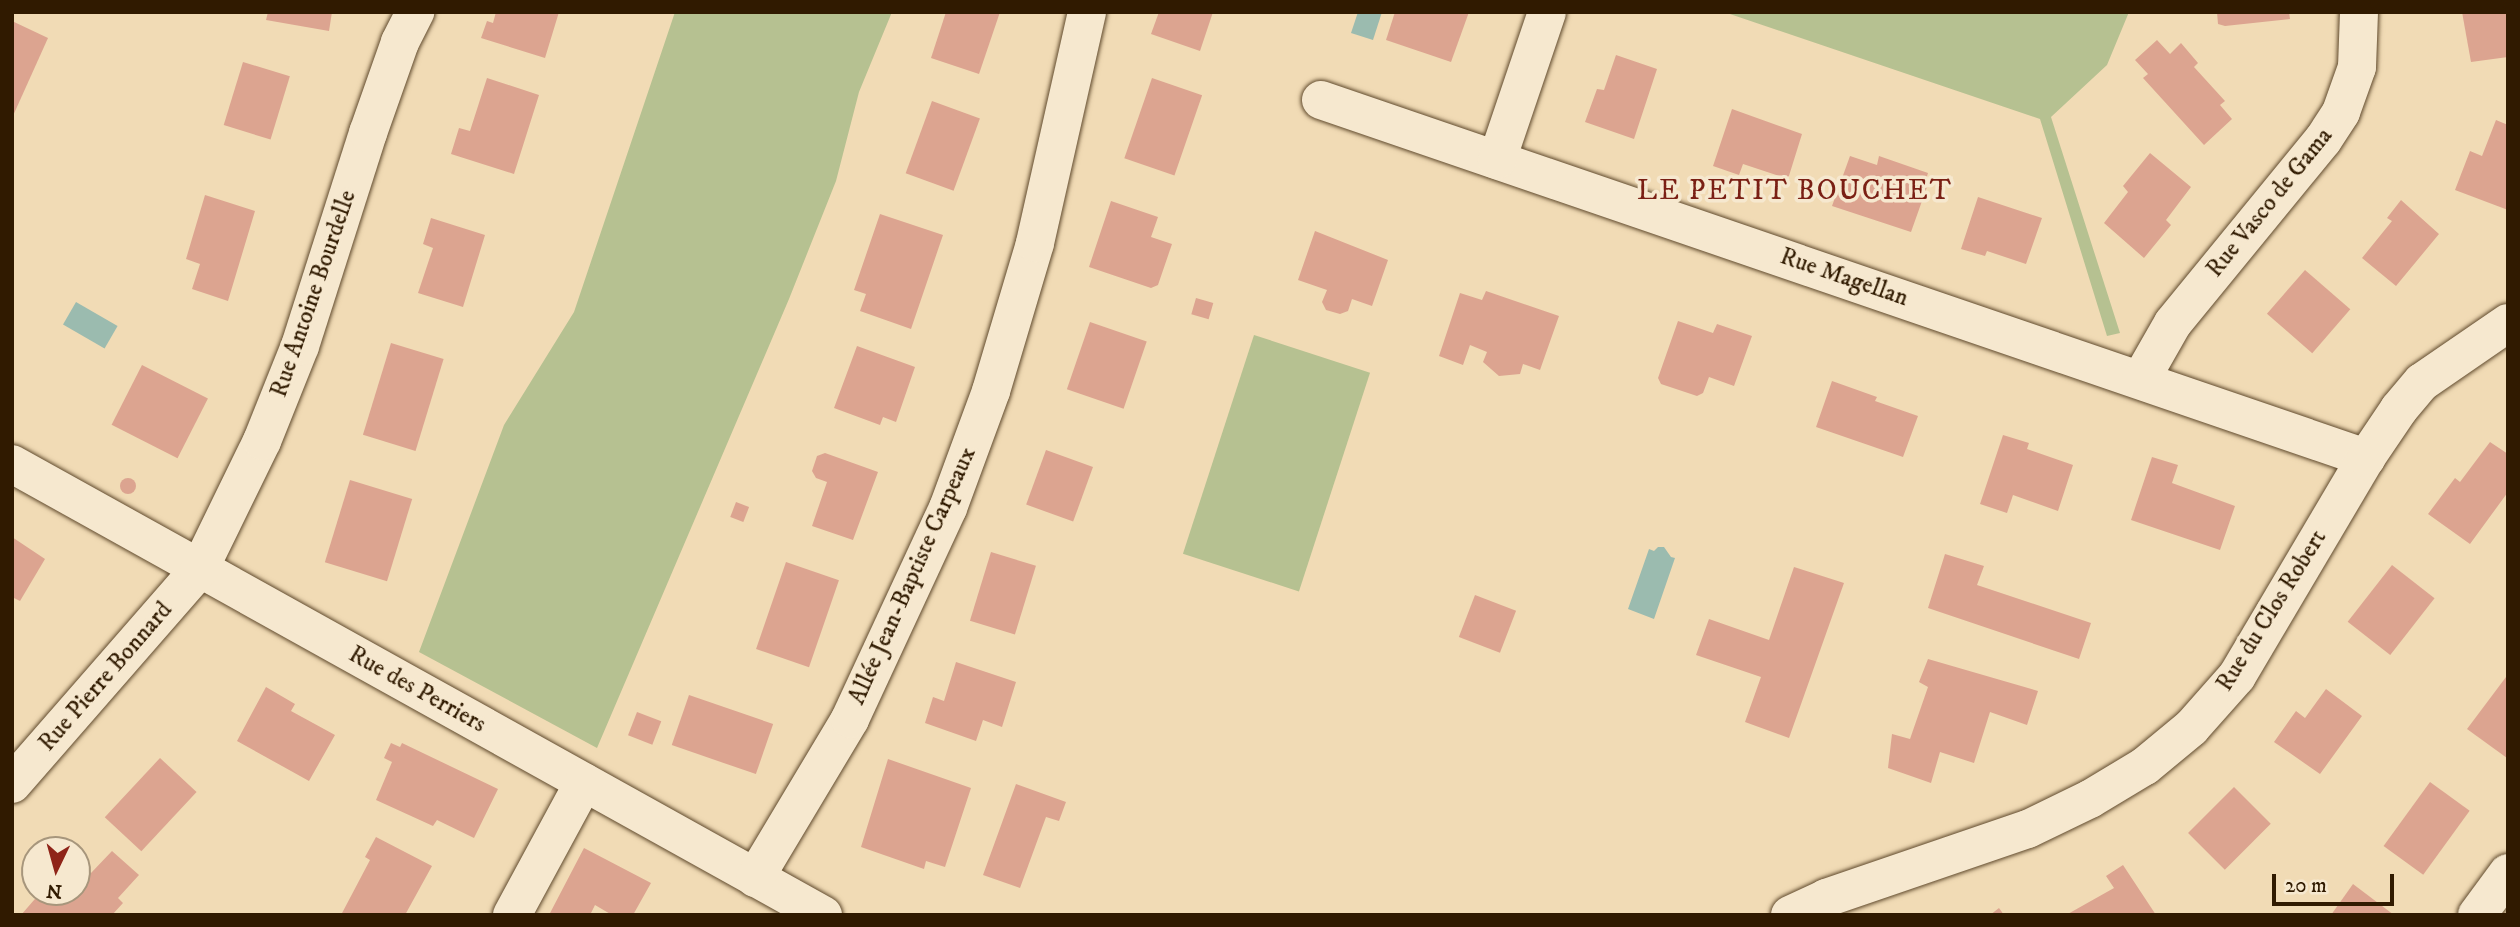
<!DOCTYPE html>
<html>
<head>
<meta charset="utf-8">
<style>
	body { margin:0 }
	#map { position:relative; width:2520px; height:927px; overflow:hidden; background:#f1dbb5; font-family:"IM FELL DW Pica",serif }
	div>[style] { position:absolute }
	.green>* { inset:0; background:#b6c191; transform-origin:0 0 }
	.water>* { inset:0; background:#9bbbaf; transform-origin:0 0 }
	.building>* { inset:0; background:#dca490; transform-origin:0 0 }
	.round { border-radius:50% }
	.roads { filter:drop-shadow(0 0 2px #604a2d) drop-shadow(0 0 2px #604a2d) }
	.minor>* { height:38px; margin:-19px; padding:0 19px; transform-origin:19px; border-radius:19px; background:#f6e8cf }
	span { translate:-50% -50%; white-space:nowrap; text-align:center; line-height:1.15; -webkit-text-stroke:7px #f6e8cf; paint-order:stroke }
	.street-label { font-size:24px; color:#301a00 }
	.quarter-label { font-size:28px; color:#7a1f14; letter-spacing:2px }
	.frame { position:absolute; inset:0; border:14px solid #301a00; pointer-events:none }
	.north { position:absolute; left:21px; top:836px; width:70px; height:70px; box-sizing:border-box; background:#f6e8cf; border:2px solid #a7967c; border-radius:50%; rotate:185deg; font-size:19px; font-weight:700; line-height:28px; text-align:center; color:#301a00 }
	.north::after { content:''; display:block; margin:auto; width:24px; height:32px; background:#8f2418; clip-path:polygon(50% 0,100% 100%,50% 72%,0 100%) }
	.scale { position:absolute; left:2272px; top:874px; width:122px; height:32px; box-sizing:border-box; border:4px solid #301a00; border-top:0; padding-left:9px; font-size:21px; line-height:24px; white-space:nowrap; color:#301a00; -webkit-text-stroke:5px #f6e8cf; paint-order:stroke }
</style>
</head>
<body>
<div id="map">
	<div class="green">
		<i style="clip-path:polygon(675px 12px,892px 12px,859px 92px,836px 181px,789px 299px,597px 748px,419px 652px,504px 425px,574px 312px)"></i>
		<i style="clip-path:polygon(1724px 12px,2129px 12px,2107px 65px,2051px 117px,2120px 333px,2107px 336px,2040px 119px)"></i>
		<i style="left:1254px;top:335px;width:122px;height:230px;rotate:18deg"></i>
	</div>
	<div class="water">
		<i style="clip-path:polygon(1358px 12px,1382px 12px,1373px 40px,1351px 33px)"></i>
		<i style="left:76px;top:302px;width:48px;height:26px;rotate:30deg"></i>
		<i style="clip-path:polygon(1658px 547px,1664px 547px,1671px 557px,1675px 558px,1654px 619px,1628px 609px,1649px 549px,1654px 551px)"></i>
	</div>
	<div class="building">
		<i style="clip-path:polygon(268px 12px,332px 12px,329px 31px,266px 20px)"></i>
		<i style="clip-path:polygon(496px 12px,559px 12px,545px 58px,481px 38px,487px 21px,493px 23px)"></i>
		<i style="clip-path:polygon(946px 12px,1000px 12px,979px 74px,931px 58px)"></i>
		<i style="clip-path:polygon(1159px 12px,1213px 12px,1200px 51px,1151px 34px)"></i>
		<i style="clip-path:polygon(1395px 12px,1469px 12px,1451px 62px,1386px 40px)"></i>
		<i style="clip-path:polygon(2217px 12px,2289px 12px,2290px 19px,2225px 26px,2218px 24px)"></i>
		<i style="clip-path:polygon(2462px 12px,2508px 12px,2508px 57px,2471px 62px)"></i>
		<i style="clip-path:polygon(12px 21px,48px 38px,12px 118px)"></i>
		<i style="clip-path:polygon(2157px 40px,2170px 54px,2181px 43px,2198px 63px,2194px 67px,2225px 101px,2220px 105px,2232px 119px,2204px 145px,2143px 78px,2148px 74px,2135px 60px)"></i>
		<i style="clip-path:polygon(1616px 55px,1657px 69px,1634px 139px,1585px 122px,1597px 89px,1604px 90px)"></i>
		<i style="left:243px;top:62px;width:49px;height:66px;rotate:17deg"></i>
		<i style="clip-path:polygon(487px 78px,539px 95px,514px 174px,451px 154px,459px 128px,470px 131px)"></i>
		<i style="left:1152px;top:78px;width:53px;height:85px;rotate:19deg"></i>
		<i style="left:932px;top:101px;width:51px;height:77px;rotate:20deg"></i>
		<i style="clip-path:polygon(1732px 109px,1802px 134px,1788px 179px,1743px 164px,1739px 175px,1713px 166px)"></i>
		<i style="clip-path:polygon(2496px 120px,2508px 125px,2508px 210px,2455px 190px,2470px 151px,2482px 156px)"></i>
		<i style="clip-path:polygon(2150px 153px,2191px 187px,2166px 220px,2171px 225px,2144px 258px,2104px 223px,2128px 192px,2123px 186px)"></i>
		<i style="clip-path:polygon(1850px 156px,1877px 165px,1879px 156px,1928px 173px,1924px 186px,1927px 187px,1911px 232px,1832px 206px)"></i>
		<i style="clip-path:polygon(205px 195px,255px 211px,228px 301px,192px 289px,200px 264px,186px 259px)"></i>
		<i style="clip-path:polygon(1978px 197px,2042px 218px,2026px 264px,1987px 251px,1985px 256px,1961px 249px)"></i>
		<i style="clip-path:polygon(2401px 200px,2439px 234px,2396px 286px,2362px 258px,2392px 221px,2387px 218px)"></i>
		<i style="clip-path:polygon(1111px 201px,1158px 217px,1151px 237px,1172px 244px,1158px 285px,1151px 288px,1089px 267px)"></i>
		<i style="clip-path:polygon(880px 214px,943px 235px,911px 329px,860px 311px,866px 294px,854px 290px)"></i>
		<i style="clip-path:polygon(431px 218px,485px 235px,463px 307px,418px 293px,433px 248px,423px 244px)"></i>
		<i style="clip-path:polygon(1315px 231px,1388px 260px,1372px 306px,1352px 299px,1348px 311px,1340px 314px,1326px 310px,1322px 302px,1327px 290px,1298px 280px)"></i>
		<i style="left:2305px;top:270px;width:60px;height:58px;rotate:41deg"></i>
		<i style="clip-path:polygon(1486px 291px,1559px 316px,1540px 370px,1523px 364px,1520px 374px,1499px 376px,1483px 362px,1487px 352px,1470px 345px,1463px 365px,1439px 356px,1460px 293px,1482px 300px)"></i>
		<i style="left:1196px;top:298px;width:18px;height:17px;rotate:16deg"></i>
		<i style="clip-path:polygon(1678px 321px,1713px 333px,1717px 324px,1752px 336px,1734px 386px,1709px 377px,1703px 393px,1697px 396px,1661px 384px,1658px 378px)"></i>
		<i style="left:1090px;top:322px;width:60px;height:71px;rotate:19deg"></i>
		<i style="left:391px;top:343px;width:55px;height:96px;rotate:17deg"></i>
		<i style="clip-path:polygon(857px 346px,915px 367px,896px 422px,883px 417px,880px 425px,834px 408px)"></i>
		<i style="left:142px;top:365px;width:74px;height:67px;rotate:27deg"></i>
		<i style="clip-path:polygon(1832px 381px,1877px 397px,1875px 401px,1918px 416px,1903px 457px,1816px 427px)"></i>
		<i style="clip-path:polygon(2003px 435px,2029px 443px,2027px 449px,2073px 465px,2058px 511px,2013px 495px,2007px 513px,1980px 504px)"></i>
		<i style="clip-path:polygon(2490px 442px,2508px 454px,2508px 492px,2470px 544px,2428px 514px,2455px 478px,2460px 482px)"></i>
		<i style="left:1046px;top:450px;width:50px;height:58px;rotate:20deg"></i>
		<i style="clip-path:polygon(825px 453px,878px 472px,853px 540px,812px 526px,827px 482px,816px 478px,812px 471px,817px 456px)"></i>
		<i style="clip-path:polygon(2152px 457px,2178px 465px,2172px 483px,2235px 506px,2220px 550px,2131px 520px)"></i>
		<i class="round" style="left:120px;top:478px;width:16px;height:16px"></i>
		<i style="left:350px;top:480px;width:65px;height:86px;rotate:17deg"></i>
		<i style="left:736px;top:502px;width:14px;height:16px;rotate:21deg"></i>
		<i style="clip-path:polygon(12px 537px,45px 559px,20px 601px,12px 597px)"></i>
		<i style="left:991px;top:552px;width:47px;height:72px;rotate:17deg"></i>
		<i style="clip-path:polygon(1945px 554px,1984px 566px,1977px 585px,2091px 623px,2079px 659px,1928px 608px)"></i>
		<i style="left:786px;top:562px;width:56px;height:92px;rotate:19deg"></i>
		<i style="left:2392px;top:565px;width:54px;height:72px;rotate:38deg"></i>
		<i style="clip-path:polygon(1794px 567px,1844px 583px,1789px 738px,1745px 722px,1761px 677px,1696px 655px,1709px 619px,1769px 640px)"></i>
		<i style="left:1475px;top:595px;width:44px;height:45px;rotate:21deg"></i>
		<i style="clip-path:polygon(1928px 659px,2038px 691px,2027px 725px,1990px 712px,1974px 763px,1940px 752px,1931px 783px,1888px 768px,1892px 734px,1910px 739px,1928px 687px,1919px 682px)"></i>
		<i style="clip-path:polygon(956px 662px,1016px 682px,1002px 727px,983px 720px,976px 741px,925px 723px,933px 697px,944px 701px)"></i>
		<i style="clip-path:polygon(2506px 677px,2508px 678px,2507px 758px,2467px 729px)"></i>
		<i style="clip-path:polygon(266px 687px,295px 704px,291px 711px,335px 735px,309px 781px,237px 741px)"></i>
		<i style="clip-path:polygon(2326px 689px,2362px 716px,2320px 774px,2274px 742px,2296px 711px,2305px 718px)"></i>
		<i style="left:689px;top:695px;width:89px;height:53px;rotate:19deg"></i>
		<i style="left:637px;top:712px;width:26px;height:25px;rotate:21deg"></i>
		<i style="clip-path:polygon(391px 743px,400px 747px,402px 743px,498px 789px,474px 838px,437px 820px,433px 826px,376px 800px,392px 762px,384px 758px)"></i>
		<i style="left:160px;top:758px;width:50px;height:81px;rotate:43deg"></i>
		<i style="clip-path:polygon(888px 759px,971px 788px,945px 867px,926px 861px,924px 869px,861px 847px)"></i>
		<i style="left:2430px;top:782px;width:49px;height:79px;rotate:36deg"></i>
		<i style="clip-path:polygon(1016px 784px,1066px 802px,1059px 821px,1046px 817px,1020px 888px,983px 875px)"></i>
		<i style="left:2234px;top:787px;width:52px;height:65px;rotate:45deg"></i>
		<i style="clip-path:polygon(376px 837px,432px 866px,405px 915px,341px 915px,370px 860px,365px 857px)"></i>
		<i style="clip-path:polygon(584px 848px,651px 883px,633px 915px,612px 915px,595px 905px,590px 915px,549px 915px)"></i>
		<i style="clip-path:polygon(112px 851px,139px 875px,118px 898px,123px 903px,112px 915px,21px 915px,41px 892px,77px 892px,77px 859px,91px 873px)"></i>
		<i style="clip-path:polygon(2123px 865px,2156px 915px,2066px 915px,2114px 888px,2106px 876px)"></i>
		<i style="clip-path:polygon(2353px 884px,2394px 915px,2331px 915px)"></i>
		<i style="clip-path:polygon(1999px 908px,2004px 915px,1990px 915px)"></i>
	</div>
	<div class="roads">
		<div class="minor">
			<i style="left:1321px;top:100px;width:1105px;rotate:18.91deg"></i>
			<i style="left:1497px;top:160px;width:156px;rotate:-71.3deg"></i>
			<i style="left:2141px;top:379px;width:64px;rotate:-60.3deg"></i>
			<i style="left:2173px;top:323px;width:237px;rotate:-50.7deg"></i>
			<i style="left:2323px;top:140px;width:33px;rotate:-57deg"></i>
			<i style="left:2341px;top:112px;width:48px;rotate:-70.4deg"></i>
			<i style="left:2357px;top:67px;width:55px;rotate:-87.9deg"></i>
			<i style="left:12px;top:464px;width:928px;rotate:29.08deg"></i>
			<i style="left:12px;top:784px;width:284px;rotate:-48.9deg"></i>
			<i style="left:199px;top:570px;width:144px;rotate:-64deg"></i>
			<i style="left:262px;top:441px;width:102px;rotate:-68.2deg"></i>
			<i style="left:300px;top:346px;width:224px;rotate:-72.3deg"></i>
			<i style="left:368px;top:133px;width:96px;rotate:-70.6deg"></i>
			<i style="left:400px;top:42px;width:34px;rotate:-63deg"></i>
			<i style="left:755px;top:878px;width:185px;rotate:-59.1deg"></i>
			<i style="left:850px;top:719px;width:233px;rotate:-65.1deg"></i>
			<i style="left:948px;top:508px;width:125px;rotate:-69.8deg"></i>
			<i style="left:991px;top:391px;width:154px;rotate:-73.4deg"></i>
			<i style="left:1035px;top:243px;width:237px;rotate:-77.3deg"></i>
			<i style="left:512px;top:915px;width:151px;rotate:-61.6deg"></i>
			<i style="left:1790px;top:915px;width:40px;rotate:-25deg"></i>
			<i style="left:1826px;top:898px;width:213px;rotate:-18.9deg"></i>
			<i style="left:2028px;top:829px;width:69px;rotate:-25.8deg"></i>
			<i style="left:2090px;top:799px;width:64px;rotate:-31deg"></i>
			<i style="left:2145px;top:766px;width:60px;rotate:-39.6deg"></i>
			<i style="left:2191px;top:728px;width:69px;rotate:-48.5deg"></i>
			<i style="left:2237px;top:676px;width:253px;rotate:-59.4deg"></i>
			<i style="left:2366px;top:458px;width:59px;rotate:-56deg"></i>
			<i style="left:2399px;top:409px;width:35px;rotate:-50deg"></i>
			<i style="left:2422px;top:382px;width:104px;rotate:-34.5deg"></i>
			<i style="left:2477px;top:915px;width:52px;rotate:-53.6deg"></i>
		</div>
	</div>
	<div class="street-label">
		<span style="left:2270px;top:203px;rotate:-51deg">Rue Vasco de Gama</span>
		<span style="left:1844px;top:278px;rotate:19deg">Rue Magellan</span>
		<span style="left:314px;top:294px;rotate:-71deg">Rue Antoine Bourdelle</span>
		<span style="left:913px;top:576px;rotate:-66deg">Allée Jean-Baptiste Carpeaux</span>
		<span style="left:2272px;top:611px;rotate:-58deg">Rue du Clos Robert</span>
		<span style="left:106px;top:677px;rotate:-49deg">Rue Pierre Bonnard</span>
		<span style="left:417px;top:690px;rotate:29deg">Rue des Perriers</span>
	</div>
	<div class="quarter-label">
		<span style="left:1795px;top:191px">LE PETIT BOUCHET</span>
	</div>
	<div class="frame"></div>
	<div class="north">N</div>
	<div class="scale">20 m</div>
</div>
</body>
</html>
